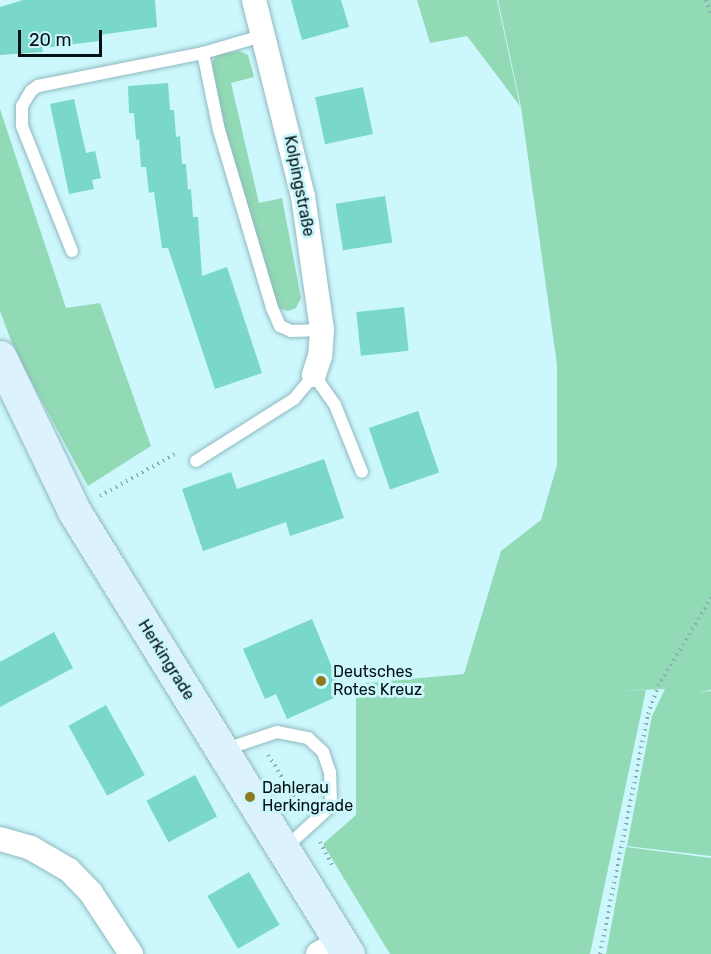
<!DOCTYPE html>
<html>
<head>
<meta charset="utf-8">
<style>
	body { margin:0 }
	#map { position:relative; width:711px; height:954px; overflow:hidden; background:#ccf7fd; font-family:Rubik,sans-serif }
	div>[style] { position:absolute }
	.green>* { inset:0; background:#92d9b5 }
	.building>* { inset:0; background:#79d8cb; transform-origin:0 0 }
	.path>* { height:4px; margin-top:-2px; transform-origin:0; background:repeating-linear-gradient(90deg,#8aacb1 0 1.5px,transparent 0 6px) }
	.roads { filter:drop-shadow(0 0 2px #90b9bf) drop-shadow(0 0 2px #90b9bf) }
	.lane>* { height:12px; margin:-6px; padding:0 6px; transform-origin:6px; border-radius:6px; background:#fff }
	.street>* { height:24px; margin:-12px; padding:0 12px; transform-origin:12px; border-radius:12px; background:#fff }
	.secondary>* { height:33px; margin:-16.5px; padding:0 16.5px; transform-origin:16.5px; border-radius:16.5px; background:#dcf2fc }
	.dots>* { width:16px; height:16px; translate:-50% -50%; box-sizing:border-box; border:3px solid #ccf7fd; border-radius:50% }
	span { translate:-50% -50%; white-space:nowrap; text-align:center; line-height:1.15; -webkit-text-stroke:6px #ccf7fd; paint-order:stroke }
	.street-label { font-size:16px; color:#021012 }
	.poi-label { font-size:16px; color:#021012 }
	.left { translate:0 -50%; text-align:left }
	.scale { position:absolute; left:18px; top:30px; width:84px; height:27px; box-sizing:border-box; border:3px solid #021012; border-top:0; padding-left:8px; font-size:18px; line-height:21px; white-space:nowrap; color:#021012; -webkit-text-stroke:4px #ccf7fd; paint-order:stroke }
</style>
</head>
<body>
<div id="map">
	<div class="green">
		<i style="clip-path:polygon(417px 0,497px 0,520px 106px,467px 36px,430px 43px)"></i>
		<i style="clip-path:polygon(498px 0,711px 0,711px 690px,698px 692px,711px 691px,711px 856px,627px 846px,652px 716px,665px 689px,607px 691px,646px 690px,590px 954px,390px 954px,323px 844px,356px 815px,356px 684px,464px 674px,501px 551px,541px 520px,557px 465px,557px 365px,521px 107px)"></i>
		<i style="clip-path:polygon(239px 51px,248px 55px,254px 77px,231px 83px,259px 203px,282px 198px,301px 298px,296px 308px,288px 311px,278px 308px,222px 123px,212px 64px,216px 55px)"></i>
		<i style="clip-path:polygon(0 109px,66px 308px,100px 303px,151px 446px,88px 486px,16px 354px,0 311px)"></i>
		<i style="clip-path:polygon(626px 847px,711px 858px,711px 954px,606px 954px)"></i>
	</div>
	<div class="building">
		<i style="clip-path:polygon(23px 0,155px 0,157px 27px,99px 35px,99px 41px,42px 48px,43px 52px,0 55px,0 7px)"></i>
		<i style="clip-path:polygon(291px 0,341px 0,349px 27px,302px 40px)"></i>
		<i style="clip-path:polygon(168px 83px,170px 110px,174px 110px,176px 137px,180px 136px,182px 164px,186px 164px,188px 190px,191px 189px,193px 217px,198px 217px,202px 276px,227px 267px,262px 373px,215px 389px,168px 248px,162px 248px,154px 192px,149px 193px,146px 167px,141px 167px,139px 139px,136px 140px,134px 113px,129px 113px,128px 86px)"></i>
		<i style="left:363px;top:87px;width:48px;height:49px;rotate:78deg"></i>
		<i style="clip-path:polygon(74px 99px,86px 153px,95px 151px,101px 178px,92px 180px,94px 189px,69px 194px,50px 104px)"></i>
		<i style="left:385px;top:196px;width:47px;height:50px;rotate:81deg"></i>
		<i style="left:404px;top:307px;width:44px;height:48px;rotate:84deg"></i>
		<i style="left:418px;top:411px;width:65px;height:52px;rotate:71deg"></i>
		<i style="clip-path:polygon(324px 459px,344px 518px,290px 536px,286px 522px,203px 551px,182px 489px,231px 472px,237px 489px)"></i>
		<i style="clip-path:polygon(312px 619px,343px 694px,287px 719px,276px 694px,265px 699px,243px 649px)"></i>
		<i style="clip-path:polygon(54px 632px,73px 668px,0 707px,0 662px)"></i>
		<i style="left:106px;top:705px;width:80px;height:43px;rotate:61deg"></i>
		<i style="left:195px;top:775px;width:47px;height:55px;rotate:62deg"></i>
		<i style="left:249px;top:872px;width:61px;height:48px;rotate:60deg"></i>
	</div>
	<div class="path">
		<i style="left:706px;top:0;width:16px;rotate:72deg"></i>
		<i style="left:100px;top:496px;width:88px;rotate:-29.2deg"></i>
		<i style="left:268px;top:755px;width:62px;rotate:57.6deg"></i>
		<i style="left:320px;top:842px;width:26px;rotate:62deg"></i>
		<i style="left:600px;top:954px;width:245px;rotate:-78.7deg"></i>
		<i style="left:648px;top:714px;width:30px;rotate:-70deg"></i>
		<i style="left:658px;top:686px;width:103px;rotate:-58.9deg"></i>
	</div>
	<div class="roads">
		<div class="lane">
			<i style="left:203px;top:53px;width:79px;rotate:78.3deg"></i>
			<i style="left:219px;top:130px;width:186px;rotate:73.4deg"></i>
			<i style="left:272px;top:308px;width:20px;rotate:66deg"></i>
			<i style="left:280px;top:326px;width:12px;rotate:24deg"></i>
			<i style="left:291px;top:331px;width:31px;rotate:-2deg"></i>
			<i style="left:72px;top:251px;width:135px;rotate:-111.8deg"></i>
			<i style="left:22px;top:126px;width:20px;rotate:-90deg"></i>
			<i style="left:22px;top:106px;width:17px;rotate:-59deg"></i>
			<i style="left:31px;top:91px;width:9px;rotate:-36deg"></i>
			<i style="left:38px;top:86px;width:168px;rotate:-11.3deg"></i>
			<i style="left:203px;top:53px;width:65px;rotate:-16.2deg"></i>
			<i style="left:196px;top:461px;width:116px;rotate:-32.3deg"></i>
			<i style="left:294px;top:399px;width:31px;rotate:-50deg"></i>
			<i style="left:314px;top:375px;width:37px;rotate:55deg"></i>
			<i style="left:335px;top:405px;width:72px;rotate:68.1deg"></i>
			<i style="left:223px;top:750px;width:57px;rotate:-18.4deg"></i>
			<i style="left:277px;top:732px;width:32px;rotate:11deg"></i>
			<i style="left:308px;top:738px;width:21px;rotate:43deg"></i>
			<i style="left:323px;top:752px;width:21px;rotate:71deg"></i>
			<i style="left:330px;top:772px;width:34px;rotate:88deg"></i>
			<i style="left:331px;top:806px;width:62px;rotate:137.6deg"></i>
		</div>
		<div class="street">
			<i style="left:254px;top:0;width:202px;rotate:76deg"></i>
			<i style="left:303px;top:196px;width:135px;rotate:81.9deg"></i>
			<i style="left:322px;top:330px;width:26px;rotate:94deg"></i>
			<i style="left:320px;top:356px;width:20px;rotate:108deg"></i>
			<i style="left:0;top:839px;width:32px;rotate:16deg"></i>
			<i style="left:31px;top:848px;width:44px;rotate:30.1deg"></i>
			<i style="left:69px;top:870px;width:32px;rotate:46deg"></i>
			<i style="left:91px;top:893px;width:73px;rotate:56.7deg"></i>
			<i style="left:318px;top:954px;width:25px;rotate:-29deg"></i>
		</div>
		<div class="secondary">
			<i style="left:0;top:357px;width:171px;rotate:64.3deg"></i>
			<i style="left:74px;top:511px;width:521px;rotate:58.26deg"></i>
		</div>
	</div>
	<div class="dots">
		<i style="left:321px;top:681px;background:#8f7a20"></i>
		<i style="left:250px;top:797px;background:#8f7a20"></i>
	</div>
	<div class="street-label">
		<span style="left:299px;top:186px;rotate:79deg">Kolpingstraße</span>
		<span style="left:166px;top:660px;rotate:58deg">Herkingrade</span>
	</div>
	<div class="poi-label">
		<span class="left" style="left:333px;top:681px">Deutsches<br>Rotes Kreuz</span>
		<span class="left" style="left:262px;top:797px">Dahlerau<br>Herkingrade</span>
	</div>
	<div class="scale">20 m</div>
</div>
</body>
</html>
